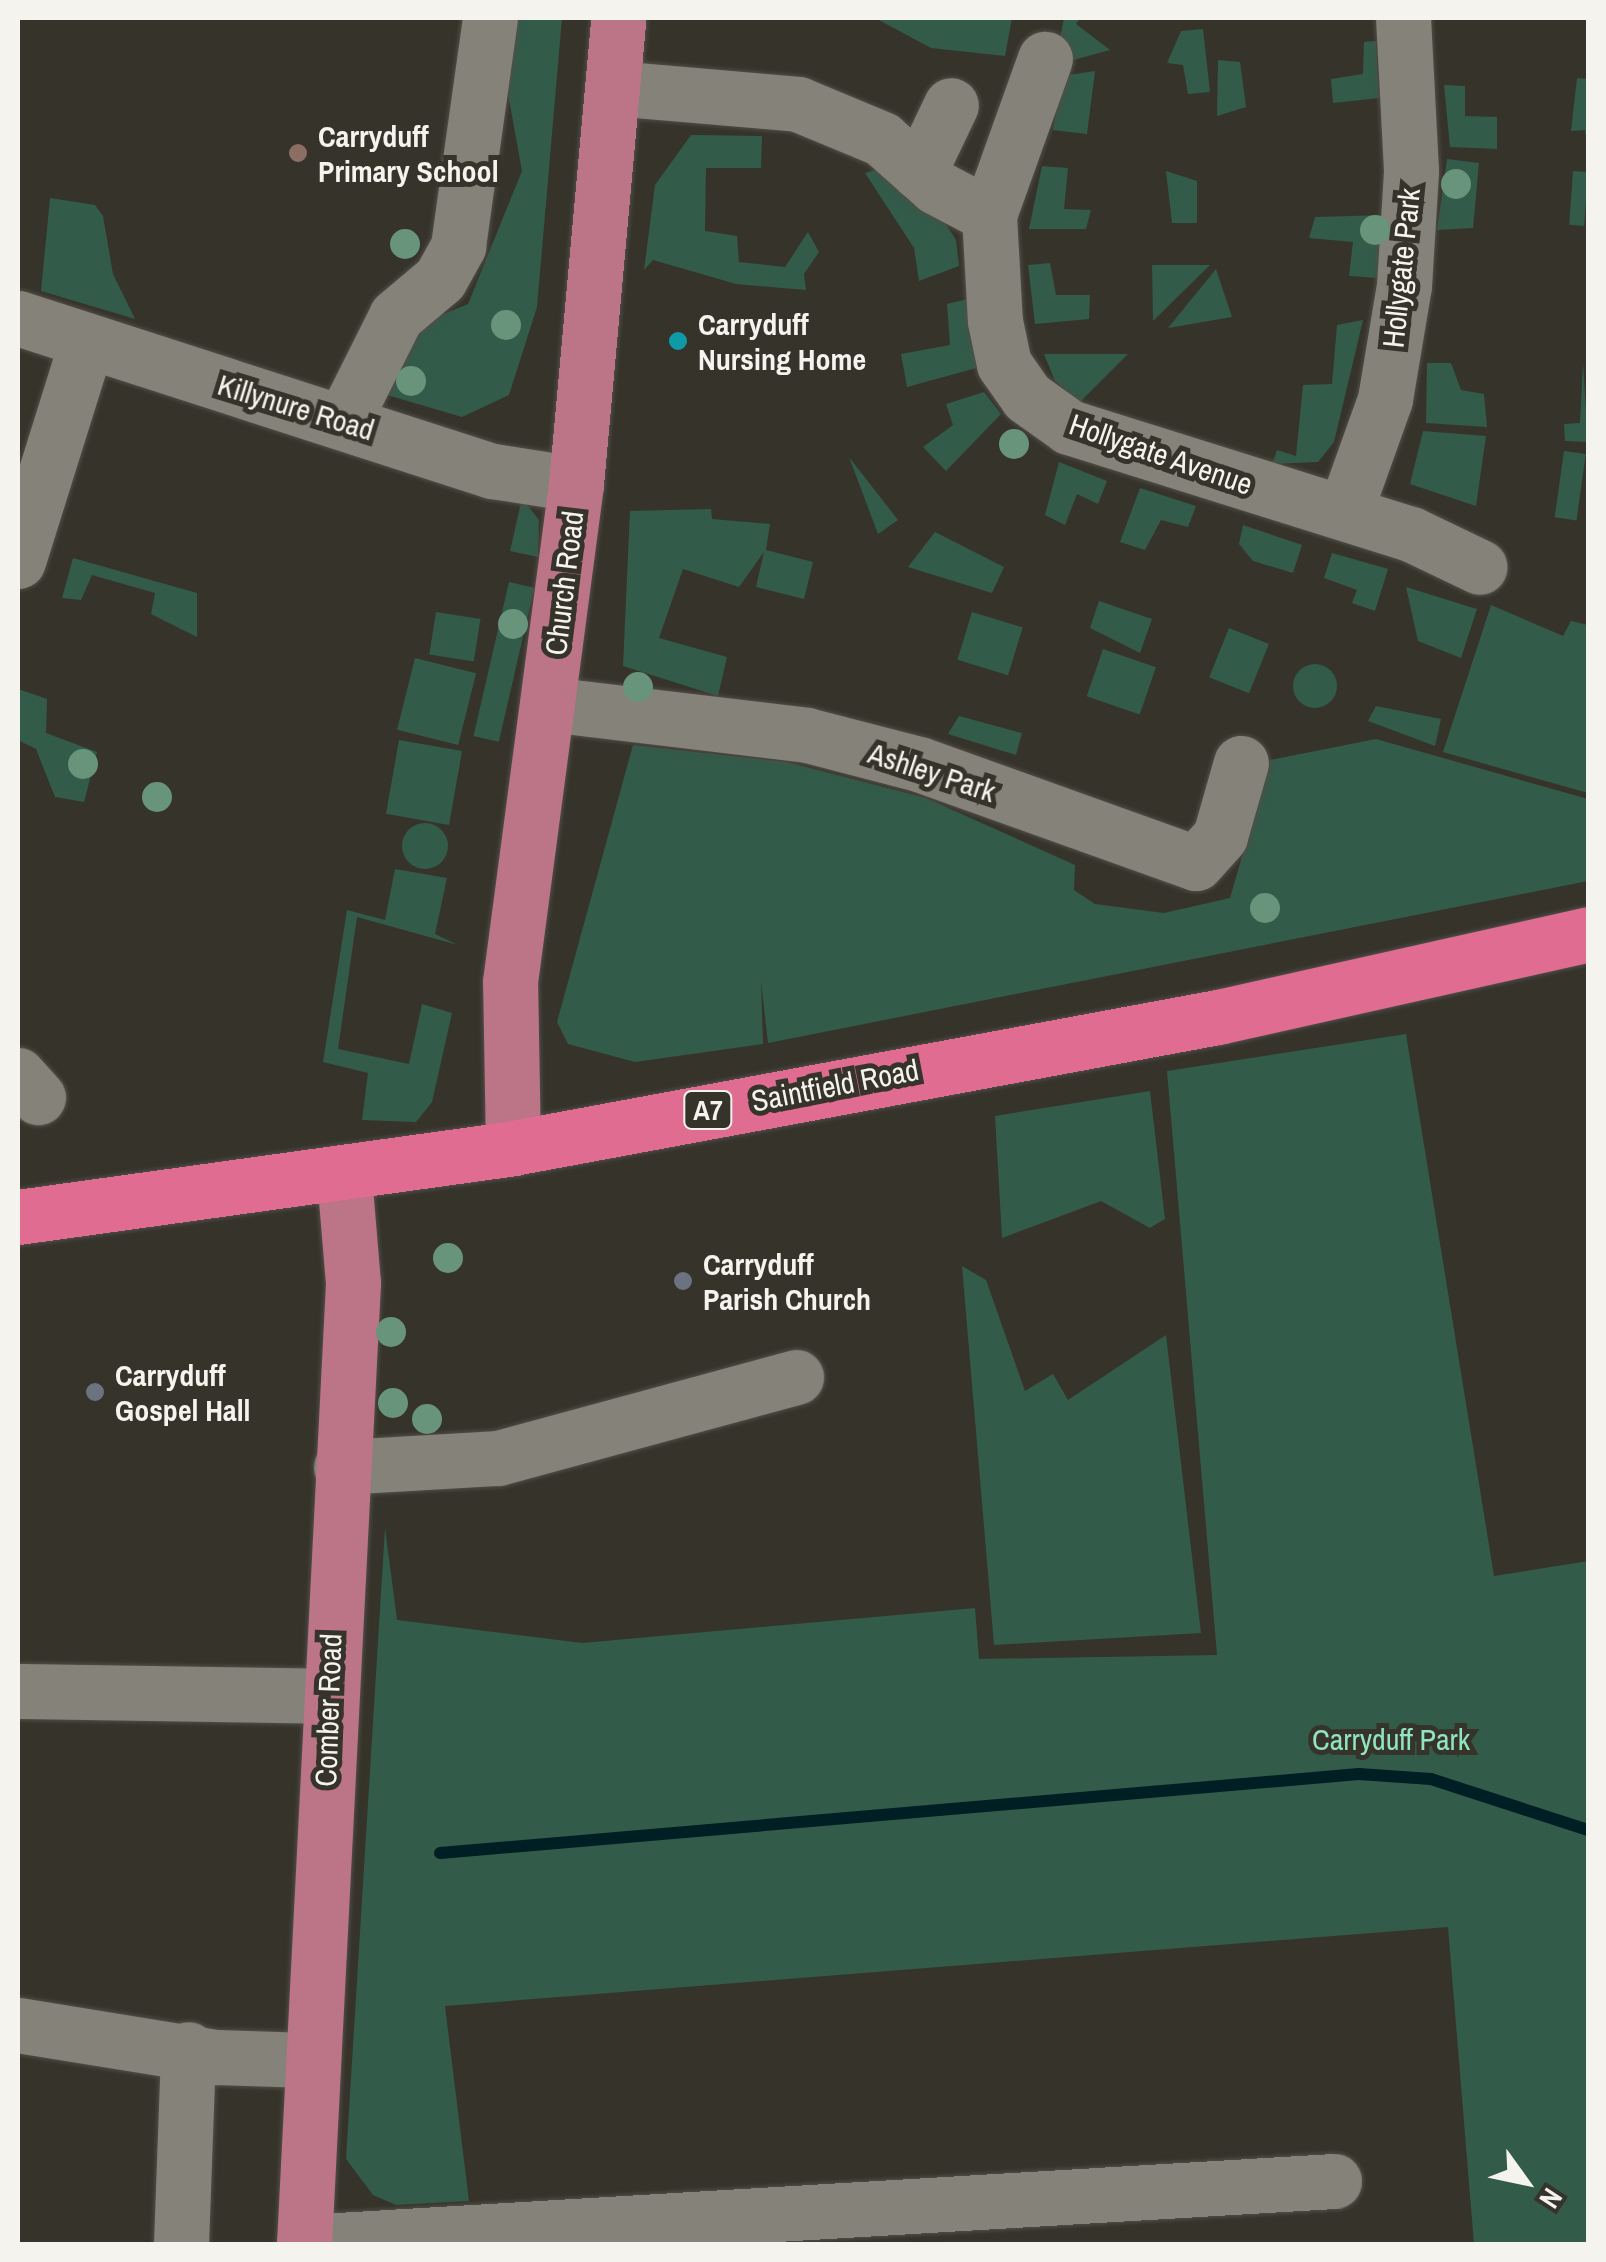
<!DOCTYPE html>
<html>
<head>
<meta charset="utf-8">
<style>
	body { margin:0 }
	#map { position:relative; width:1606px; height:2262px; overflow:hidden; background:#36332b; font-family:"Archivo Narrow",sans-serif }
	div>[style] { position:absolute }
	.green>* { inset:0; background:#335b4a; transform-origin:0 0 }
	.round { border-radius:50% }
	.stream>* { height:12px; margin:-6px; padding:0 6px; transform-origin:6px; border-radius:6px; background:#001f25 }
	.roads { filter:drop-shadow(0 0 2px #514e48) drop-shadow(0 0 2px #514e48) }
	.minor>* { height:55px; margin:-27.5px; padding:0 27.5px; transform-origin:27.5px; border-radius:27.5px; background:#858279 }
	.major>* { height:55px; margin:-27.5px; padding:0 27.5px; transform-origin:27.5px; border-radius:27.5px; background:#bc7587 }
	.highway>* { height:55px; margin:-27.5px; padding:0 27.5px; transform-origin:27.5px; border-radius:27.5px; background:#e06c91 }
	.trees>* { width:30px; height:30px; margin:-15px; border-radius:50%; background:#68947c }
	.dots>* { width:28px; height:28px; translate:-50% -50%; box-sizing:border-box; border:5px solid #36332b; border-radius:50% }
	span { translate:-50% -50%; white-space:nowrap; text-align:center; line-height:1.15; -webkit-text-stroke:10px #36332b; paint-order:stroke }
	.shield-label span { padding:2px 8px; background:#36332b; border:2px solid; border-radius:8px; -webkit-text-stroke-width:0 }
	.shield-label { font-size:28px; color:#f5f3ee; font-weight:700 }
	.poi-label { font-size:30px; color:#f5f3ee; font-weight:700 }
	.left { translate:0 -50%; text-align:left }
	.street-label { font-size:30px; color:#f5f3ee }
	.park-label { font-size:30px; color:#90e4bf }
	.frame { position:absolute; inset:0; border:20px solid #f5f3ee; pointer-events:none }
	.north { position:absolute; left:1476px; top:2132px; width:100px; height:100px; -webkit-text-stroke:8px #36332b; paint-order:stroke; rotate:123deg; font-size:28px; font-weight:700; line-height:40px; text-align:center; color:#f5f3ee }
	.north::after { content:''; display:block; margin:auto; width:35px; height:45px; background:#f5f3ee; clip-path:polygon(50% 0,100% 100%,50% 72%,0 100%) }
</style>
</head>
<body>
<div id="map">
	<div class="green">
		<i style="clip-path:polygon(518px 18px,562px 18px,537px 307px,509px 395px,462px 417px,367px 389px,392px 335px,468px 304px,522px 171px,504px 72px)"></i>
		<i style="clip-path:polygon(875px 18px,1012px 18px,1005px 56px,931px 48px)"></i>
		<i style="clip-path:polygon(1064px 18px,1080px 18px,1076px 24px,1110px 50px,1055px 65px)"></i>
		<i style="clip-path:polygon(1203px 29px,1210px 92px,1188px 94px,1183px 65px,1167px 63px,1181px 31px)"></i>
		<i style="clip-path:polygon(1376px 41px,1379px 98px,1333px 103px,1331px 79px,1363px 74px,1364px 42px)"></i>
		<i style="clip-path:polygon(1218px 60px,1240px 62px,1246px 107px,1217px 116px)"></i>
		<i style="clip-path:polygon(1095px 71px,1087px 134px,1053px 130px,1062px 76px)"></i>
		<i style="clip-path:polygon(1577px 78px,1588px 79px,1588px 154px,1585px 130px,1571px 131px)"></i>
		<i style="clip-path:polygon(1444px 85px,1465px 86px,1465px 116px,1497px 117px,1497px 149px,1450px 147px)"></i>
		<i style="clip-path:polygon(691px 135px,762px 136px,761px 168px,706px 168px,705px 231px,737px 236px,739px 262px,785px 267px,808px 232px,819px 252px,804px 274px,806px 290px,736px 284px,653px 260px,644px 270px,655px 185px)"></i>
		<i style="clip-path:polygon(1447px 159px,1479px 163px,1473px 228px,1437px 230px)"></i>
		<i style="clip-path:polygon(1042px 166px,1068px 168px,1064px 209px,1091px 210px,1086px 229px,1029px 229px)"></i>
		<i style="clip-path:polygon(881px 168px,931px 201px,956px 240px,959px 266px,919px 281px,914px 248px,865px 173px)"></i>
		<i style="clip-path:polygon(1166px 171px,1197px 181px,1197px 223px,1172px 223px)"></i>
		<i style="left:1573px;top:171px;width:15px;height:54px;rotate:4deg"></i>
		<i style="clip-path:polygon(50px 198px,95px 205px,103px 216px,113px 274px,135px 319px,41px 291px)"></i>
		<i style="clip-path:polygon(1387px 215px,1379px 278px,1349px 276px,1353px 242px,1309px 238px,1315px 217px)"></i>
		<i style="clip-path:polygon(1050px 263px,1056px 295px,1090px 295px,1089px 319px,1035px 324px,1028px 265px)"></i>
		<i style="clip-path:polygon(1152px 265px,1210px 265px,1153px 321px)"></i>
		<i style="clip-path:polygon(1216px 269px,1232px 317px,1168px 328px)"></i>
		<i style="clip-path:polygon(972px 298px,980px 367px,907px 387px,901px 354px,950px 345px,947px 304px)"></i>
		<i style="clip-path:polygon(1363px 320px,1334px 442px,1318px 462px,1272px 464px,1277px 450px,1296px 456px,1303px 385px,1332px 384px,1337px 325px)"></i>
		<i style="clip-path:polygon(1044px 354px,1128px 354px,1080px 402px,1055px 381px)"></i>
		<i style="clip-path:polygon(1583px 362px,1588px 442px,1565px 441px,1564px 424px,1580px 423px)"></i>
		<i style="clip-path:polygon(1427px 363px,1451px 363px,1461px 390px,1484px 394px,1487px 427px,1426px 423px)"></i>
		<i style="clip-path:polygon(984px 392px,1001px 414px,946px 471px,923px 447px,953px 425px,946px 404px)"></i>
		<i style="clip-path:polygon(1423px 431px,1486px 436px,1476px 506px,1410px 484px)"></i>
		<i style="left:1564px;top:451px;width:22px;height:67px;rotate:8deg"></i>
		<i style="clip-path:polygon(849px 457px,898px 520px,878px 534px)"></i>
		<i style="clip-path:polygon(1059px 462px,1107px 481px,1098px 504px,1077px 494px,1065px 525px,1045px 515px)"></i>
		<i style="clip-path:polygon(1140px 488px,1196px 506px,1188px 527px,1161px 520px,1145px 550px,1120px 542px)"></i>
		<i style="clip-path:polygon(522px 498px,539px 520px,538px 557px,510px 551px)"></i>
		<i style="clip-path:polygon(711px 509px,712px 519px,770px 524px,766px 550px,813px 562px,804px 599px,756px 587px,764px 552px,739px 587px,683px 569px,659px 638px,727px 657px,718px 696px,623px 666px,630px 511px)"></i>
		<i style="clip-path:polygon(1243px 525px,1302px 545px,1293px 573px,1253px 561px,1239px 544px)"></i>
		<i style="clip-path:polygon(935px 532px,1004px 567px,992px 593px,908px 567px)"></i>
		<i style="clip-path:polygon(1332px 553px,1388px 569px,1375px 611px,1352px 603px,1357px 590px,1324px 578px)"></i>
		<i style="clip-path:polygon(73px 558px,197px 593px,197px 637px,151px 614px,155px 593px,92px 575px,81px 600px,62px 598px)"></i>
		<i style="left:509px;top:582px;width:26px;height:158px;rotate:13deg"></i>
		<i style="clip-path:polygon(1406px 587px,1477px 609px,1461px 658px,1418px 641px)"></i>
		<i style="clip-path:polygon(1099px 601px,1152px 619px,1140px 653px,1090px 628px)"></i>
		<i style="clip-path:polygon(1491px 605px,1563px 636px,1571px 621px,1588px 625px,1588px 793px,1443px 752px)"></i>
		<i style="left:436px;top:612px;width:45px;height:43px;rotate:9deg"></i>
		<i style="left:972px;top:612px;width:53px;height:50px;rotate:17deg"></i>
		<i style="left:1229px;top:628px;width:43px;height:53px;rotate:22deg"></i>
		<i style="left:1103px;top:649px;width:56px;height:50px;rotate:19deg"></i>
		<i style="left:415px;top:658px;width:63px;height:74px;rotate:14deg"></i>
		<i class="round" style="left:1293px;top:664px;width:44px;height:44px"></i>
		<i style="clip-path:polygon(18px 689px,47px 699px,46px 733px,97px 752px,84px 802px,55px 797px,36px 749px,18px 740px)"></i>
		<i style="clip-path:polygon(1376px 706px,1441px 719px,1435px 746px,1368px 721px)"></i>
		<i style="clip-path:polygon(959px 716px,1022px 733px,1016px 755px,948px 734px)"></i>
		<i style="clip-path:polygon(1376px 739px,1588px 799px,1588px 881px,768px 1043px,761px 981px,763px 1044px,635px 1062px,568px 1044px,557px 1022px,633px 745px,787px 762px,926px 798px,1075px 865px,1074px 890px,1095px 904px,1164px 913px,1230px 898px,1270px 760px)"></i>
		<i style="left:399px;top:740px;width:64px;height:75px;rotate:10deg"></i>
		<i class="round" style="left:402px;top:823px;width:46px;height:46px"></i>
		<i style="clip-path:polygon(395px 869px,447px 878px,435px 934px,458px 945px,357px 917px,338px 1049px,409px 1064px,422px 1004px,452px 1013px,432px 1102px,416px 1122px,362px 1120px,368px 1073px,323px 1062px,347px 910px,385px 920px)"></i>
		<i style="clip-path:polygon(1406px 1034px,1494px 1576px,1588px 1561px,1588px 2244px,1474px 2244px,1448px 1927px,445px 2006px,469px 2201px,396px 2205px,373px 2195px,346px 2159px,385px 1528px,397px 1620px,582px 1643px,975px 1608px,979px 1659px,1217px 1655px,1167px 1071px)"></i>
		<i style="clip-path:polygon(1150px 1091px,1165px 1219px,1150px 1228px,1101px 1201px,1002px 1238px,995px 1116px)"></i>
		<i style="clip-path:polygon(962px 1266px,986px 1280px,1025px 1391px,1053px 1374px,1068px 1400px,1166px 1335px,1201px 1633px,994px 1645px)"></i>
	</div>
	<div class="stream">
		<i style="left:440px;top:1853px;width:922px;rotate:-4.91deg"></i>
		<i style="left:1359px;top:1774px;width:72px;rotate:4deg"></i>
		<i style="left:1431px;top:1779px;width:165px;rotate:18deg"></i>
	</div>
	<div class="roads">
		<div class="minor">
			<i style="left:613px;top:88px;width:186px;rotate:4.9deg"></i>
			<i style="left:798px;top:104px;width:91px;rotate:22.6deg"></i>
			<i style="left:882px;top:139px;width:72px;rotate:41.6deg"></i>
			<i style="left:936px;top:187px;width:60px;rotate:27.8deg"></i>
			<i style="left:989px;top:215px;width:106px;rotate:86.8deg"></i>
			<i style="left:995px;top:321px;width:44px;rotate:78.2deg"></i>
			<i style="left:1004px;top:364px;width:40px;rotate:55.1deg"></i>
			<i style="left:1027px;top:397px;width:52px;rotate:35.5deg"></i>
			<i style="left:1069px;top:427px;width:358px;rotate:17.4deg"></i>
			<i style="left:1411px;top:534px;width:76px;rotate:25.6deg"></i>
			<i style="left:919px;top:172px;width:74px;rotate:-64.5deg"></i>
			<i style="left:989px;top:215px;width:166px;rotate:-70.3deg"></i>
			<i style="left:18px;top:318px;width:499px;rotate:17.9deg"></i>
			<i style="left:493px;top:471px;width:84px;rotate:8.9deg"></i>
			<i style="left:344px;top:420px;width:116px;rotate:-63.4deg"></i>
			<i style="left:396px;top:316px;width:57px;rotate:-40.1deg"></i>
			<i style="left:440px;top:279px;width:38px;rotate:-61deg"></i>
			<i style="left:458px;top:246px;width:230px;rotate:-82deg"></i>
			<i style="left:1345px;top:511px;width:119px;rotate:-70.3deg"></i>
			<i style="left:1385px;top:399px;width:115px;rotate:-80.5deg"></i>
			<i style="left:1404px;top:286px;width:116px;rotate:-86.5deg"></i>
			<i style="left:1411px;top:170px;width:152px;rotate:-93deg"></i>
			<i style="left:18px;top:561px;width:231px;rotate:-72.6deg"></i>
			<i style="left:548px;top:704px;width:261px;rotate:6.8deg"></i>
			<i style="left:807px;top:735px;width:116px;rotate:14.5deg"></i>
			<i style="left:919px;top:764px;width:294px;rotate:19.7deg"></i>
			<i style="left:1196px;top:863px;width:36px;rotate:-48deg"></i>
			<i style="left:1220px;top:836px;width:76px;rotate:-74deg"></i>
			<i style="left:18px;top:1075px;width:30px;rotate:48deg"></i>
			<i style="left:341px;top:1467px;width:157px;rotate:-3.3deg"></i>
			<i style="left:498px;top:1458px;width:309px;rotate:-15.2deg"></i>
			<i style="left:18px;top:1691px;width:311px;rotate:0.9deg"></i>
			<i style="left:18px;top:2025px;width:201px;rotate:9.2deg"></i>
			<i style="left:216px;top:2057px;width:92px;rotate:1.9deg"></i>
			<i style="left:304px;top:2242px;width:1032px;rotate:-3.39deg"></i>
			<i style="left:181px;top:2244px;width:195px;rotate:-87.9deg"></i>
		</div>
		<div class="major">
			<i style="left:513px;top:1148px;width:166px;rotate:-91deg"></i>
			<i style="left:510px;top:982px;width:502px;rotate:-82.45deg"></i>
			<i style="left:576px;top:484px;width:468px;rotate:-84.8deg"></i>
			<i style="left:304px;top:2244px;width:962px;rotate:-87.08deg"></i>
			<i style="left:353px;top:1283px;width:108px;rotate:-94.8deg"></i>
		</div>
		<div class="highway">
			<i style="left:18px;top:1217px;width:500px;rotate:-7.9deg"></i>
			<i style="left:513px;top:1148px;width:717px;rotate:-10.53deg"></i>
			<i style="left:1218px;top:1017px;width:379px;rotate:-12.6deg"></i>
		</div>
	</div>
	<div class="trees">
		<i style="left:1456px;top:184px"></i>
		<i style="left:1375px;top:230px"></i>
		<i style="left:405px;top:244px"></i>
		<i style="left:506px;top:325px"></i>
		<i style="left:411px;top:381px"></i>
		<i style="left:1014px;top:444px"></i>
		<i style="left:513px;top:624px"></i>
		<i style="left:638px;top:687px"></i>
		<i style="left:83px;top:764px"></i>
		<i style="left:157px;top:797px"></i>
		<i style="left:1265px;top:908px"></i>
		<i style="left:448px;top:1258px"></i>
		<i style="left:391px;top:1332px"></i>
		<i style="left:393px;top:1403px"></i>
		<i style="left:427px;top:1419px"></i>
	</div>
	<div class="dots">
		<i style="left:298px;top:153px;background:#8d6e63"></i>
		<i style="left:678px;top:341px;background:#0f9aa8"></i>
		<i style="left:683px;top:1281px;background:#6b7280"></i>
		<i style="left:95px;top:1392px;background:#6b7280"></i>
	</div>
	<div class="shield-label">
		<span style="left:708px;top:1110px">A7</span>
	</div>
	<div class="poi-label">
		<span class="left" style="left:318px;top:153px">Carryduff<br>Primary School</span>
		<span class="left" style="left:698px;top:341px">Carryduff<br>Nursing Home</span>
		<span class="left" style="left:703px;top:1281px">Carryduff<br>Parish Church</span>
		<span class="left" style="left:115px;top:1392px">Carryduff<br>Gospel Hall</span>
	</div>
	<div class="street-label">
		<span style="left:1401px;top:268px;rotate:-84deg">Hollygate Park</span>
		<span style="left:296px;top:407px;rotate:17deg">Killynure Road</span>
		<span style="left:1161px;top:454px;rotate:19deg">Hollygate Avenue</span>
		<span style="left:564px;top:583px;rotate:-83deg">Church Road</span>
		<span style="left:932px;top:772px;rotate:18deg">Ashley Park</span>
		<span style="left:835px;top:1085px;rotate:-11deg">Saintfield Road</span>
		<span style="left:328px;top:1710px;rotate:-88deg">Comber Road</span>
	</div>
	<div class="park-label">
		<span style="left:1391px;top:1739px">Carryduff Park</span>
	</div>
	<div class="frame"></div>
	<div class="north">N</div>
</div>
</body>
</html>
